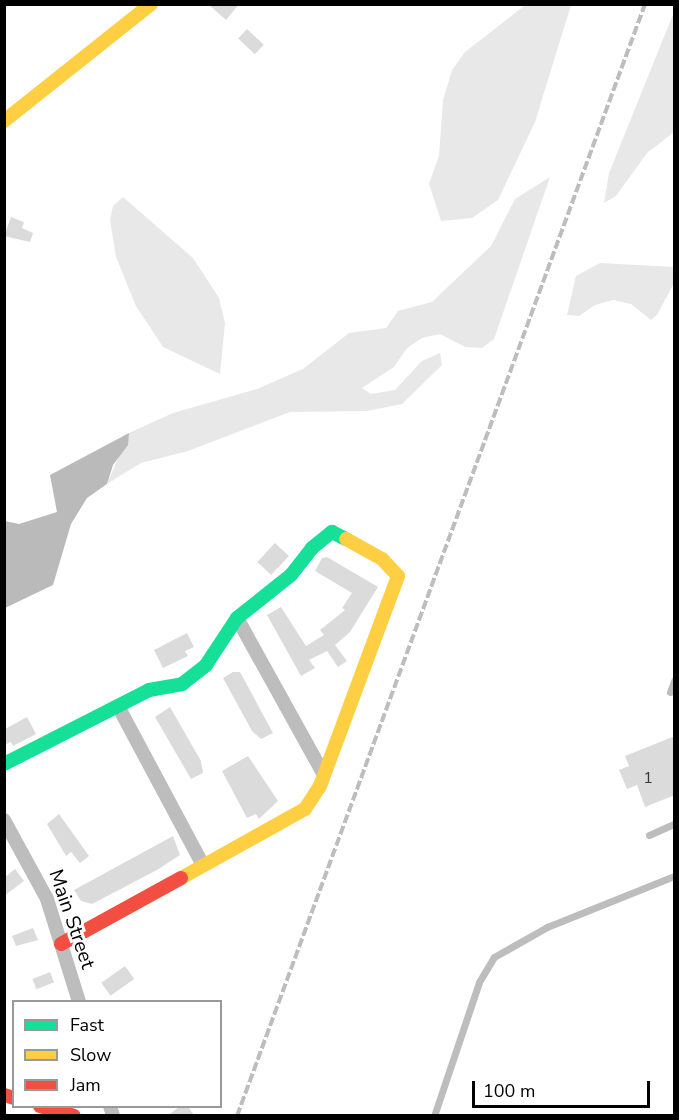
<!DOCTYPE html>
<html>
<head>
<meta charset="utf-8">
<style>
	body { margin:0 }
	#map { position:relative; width:679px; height:1120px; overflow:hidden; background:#fff; font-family:"Nunito Sans",sans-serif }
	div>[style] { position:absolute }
	.green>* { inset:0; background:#e8e8e8 }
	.water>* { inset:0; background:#bababa }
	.building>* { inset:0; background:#dbdbdb; transform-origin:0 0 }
	.lane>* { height:7px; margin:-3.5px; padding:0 3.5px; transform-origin:3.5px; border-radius:3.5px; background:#bdbdbd }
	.street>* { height:14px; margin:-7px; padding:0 7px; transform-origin:7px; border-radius:7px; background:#bdbdbd }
	.fast>* { height:14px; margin:-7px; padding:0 7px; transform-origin:7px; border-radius:7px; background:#16e098 }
	.slow>* { height:14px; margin:-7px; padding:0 7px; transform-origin:7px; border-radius:7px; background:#ffcf43 }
	.jam>* { height:14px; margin:-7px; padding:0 7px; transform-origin:7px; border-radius:7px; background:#f24e42 }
	.rail>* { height:4px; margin-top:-2px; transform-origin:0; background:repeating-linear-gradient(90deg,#bdbdbd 0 9px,transparent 0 12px) }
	span { translate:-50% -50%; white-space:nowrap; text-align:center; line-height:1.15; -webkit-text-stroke:6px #fff; paint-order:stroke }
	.number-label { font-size:16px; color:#373737 }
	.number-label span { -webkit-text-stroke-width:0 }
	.street-label { font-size:20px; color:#000 }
	.frame { position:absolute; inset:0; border:6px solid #000; pointer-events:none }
	.legend { position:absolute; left:12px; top:1000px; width:210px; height:108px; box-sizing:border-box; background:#fff; border:2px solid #999; margin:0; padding:8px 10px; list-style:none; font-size:18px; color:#000 }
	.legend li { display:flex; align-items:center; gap:12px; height:30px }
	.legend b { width:30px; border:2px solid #999 }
	.scale { position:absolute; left:472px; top:1081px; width:178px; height:27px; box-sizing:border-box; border:3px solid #000; border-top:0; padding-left:8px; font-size:18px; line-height:21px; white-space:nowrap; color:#000; -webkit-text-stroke:4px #fff; paint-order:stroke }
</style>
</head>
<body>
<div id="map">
	<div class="green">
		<i style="clip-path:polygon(571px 5px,535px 122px,498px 200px,472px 218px,441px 221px,429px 184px,439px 156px,443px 100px,452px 70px,465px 52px,524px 6px)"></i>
		<i style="clip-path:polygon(674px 12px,674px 132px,647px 153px,616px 196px,604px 203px,609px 173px)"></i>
		<i style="clip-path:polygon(550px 177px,494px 339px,482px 348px,465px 347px,440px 334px,422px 338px,407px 348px,394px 367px,362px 388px,371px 394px,395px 390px,422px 361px,440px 353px,442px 365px,402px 404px,367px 411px,290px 412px,188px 451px,141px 463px,107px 484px,129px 433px,173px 413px,257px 389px,303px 369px,349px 333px,386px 328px,398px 311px,432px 302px,491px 246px,515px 199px)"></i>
		<i style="clip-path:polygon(123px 197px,193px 258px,219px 298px,225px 323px,220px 374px,163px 347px,136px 306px,116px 257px,110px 220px,113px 206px)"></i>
		<i style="clip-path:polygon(600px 263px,674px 267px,674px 283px,657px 315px,651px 320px,631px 304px,613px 300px,595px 305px,579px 316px,567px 315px,576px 276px)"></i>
	</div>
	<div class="water">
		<i style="clip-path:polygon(129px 433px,128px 445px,113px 465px,107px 484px,87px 498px,71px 524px,53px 585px,5px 608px,5px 521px,19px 524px,57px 512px,50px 475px)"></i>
	</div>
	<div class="building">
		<i style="clip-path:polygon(208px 4px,239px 4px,226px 20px)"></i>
		<i style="left:247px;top:29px;width:23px;height:13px;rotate:43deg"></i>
		<i style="clip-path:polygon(11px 217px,24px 222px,22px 228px,33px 233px,30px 242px,4px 236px)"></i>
		<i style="left:275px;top:543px;width:19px;height:26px;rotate:43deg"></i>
		<i style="clip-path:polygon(327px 557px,378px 587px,350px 632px,335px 645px,347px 661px,338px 667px,327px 651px,309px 660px,315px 668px,301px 676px,267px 615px,281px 607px,306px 646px,324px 635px,320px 630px,345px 610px,342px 608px,352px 593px,315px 571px,322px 558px)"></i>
		<i style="clip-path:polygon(187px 633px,194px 647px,185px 651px,188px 656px,163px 668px,154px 650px)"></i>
		<i style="clip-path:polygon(233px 672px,240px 672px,273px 733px,261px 739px,252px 731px,223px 678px)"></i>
		<i style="clip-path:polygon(170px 707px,201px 761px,203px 773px,191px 779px,155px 717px)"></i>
		<i style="clip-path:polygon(27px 717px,36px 734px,13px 746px,11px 742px,4px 745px,5px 729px)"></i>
		<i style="clip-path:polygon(675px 736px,675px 795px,645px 807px,637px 785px,627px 789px,619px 770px,629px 766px,625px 756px)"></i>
		<i style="clip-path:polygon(248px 756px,278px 801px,259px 819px,256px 814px,247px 818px,222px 771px)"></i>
		<i style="clip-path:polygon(59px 814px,89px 856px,80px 863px,71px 852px,66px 856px,47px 824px)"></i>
		<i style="clip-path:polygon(173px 836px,180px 855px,157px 870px,92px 904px,81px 901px,74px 890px)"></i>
		<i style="clip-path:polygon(15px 869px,24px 881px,4px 896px,4px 878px)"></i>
		<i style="clip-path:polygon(33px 928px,38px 940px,16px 946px,12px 936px)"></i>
		<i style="left:125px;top:966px;width:16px;height:29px;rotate:55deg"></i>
		<i style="left:50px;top:972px;width:11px;height:19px;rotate:68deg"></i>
		<i style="clip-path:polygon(179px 1107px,188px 1107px,195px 1116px,167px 1116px)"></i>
	</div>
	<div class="lane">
		<i style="left:670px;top:692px;width:12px;rotate:-70deg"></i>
		<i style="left:649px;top:835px;width:27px;rotate:-24deg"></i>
		<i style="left:434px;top:1116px;width:141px;rotate:-71.4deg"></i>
		<i style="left:479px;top:982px;width:29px;rotate:-59deg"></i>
		<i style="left:494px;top:957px;width:61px;rotate:-29.5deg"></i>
		<i style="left:547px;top:927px;width:137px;rotate:-21.9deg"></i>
	</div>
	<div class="street">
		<i style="left:237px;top:618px;width:179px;rotate:61deg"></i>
		<i style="left:118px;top:706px;width:180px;rotate:61.9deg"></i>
		<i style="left:4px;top:820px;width:90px;rotate:61.4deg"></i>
		<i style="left:47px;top:899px;width:108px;rotate:72.7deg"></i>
		<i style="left:110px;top:1106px;width:10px;rotate:73deg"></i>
	</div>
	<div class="fast">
		<i style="left:4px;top:764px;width:163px;rotate:-27deg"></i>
		<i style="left:149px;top:690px;width:34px;rotate:-10deg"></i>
		<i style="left:182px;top:684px;width:31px;rotate:-38deg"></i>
		<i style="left:206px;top:665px;width:56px;rotate:-56.6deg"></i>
		<i style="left:237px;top:618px;width:69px;rotate:-38.5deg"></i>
		<i style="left:291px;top:575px;width:34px;rotate:-52deg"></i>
		<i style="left:312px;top:548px;width:26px;rotate:-39deg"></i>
		<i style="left:332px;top:532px;width:16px;rotate:27deg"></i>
	</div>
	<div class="slow">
		<i style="left:4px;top:121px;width:188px;rotate:-38.5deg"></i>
		<i style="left:181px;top:878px;width:142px;rotate:-29.1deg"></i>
		<i style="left:305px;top:809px;width:27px;rotate:-57deg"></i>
		<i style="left:320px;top:786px;width:224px;rotate:-69.6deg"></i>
		<i style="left:398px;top:576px;width:23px;rotate:-133deg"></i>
		<i style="left:382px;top:559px;width:41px;rotate:-150.9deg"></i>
	</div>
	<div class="jam">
		<i style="left:61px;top:944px;width:137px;rotate:-28.8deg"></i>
		<i style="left:4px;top:1095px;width:10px;rotate:17deg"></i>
		<i style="left:40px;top:1106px;width:35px;rotate:16deg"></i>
	</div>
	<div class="rail">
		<i style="left:237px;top:1116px;width:1184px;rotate:-69.85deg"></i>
	</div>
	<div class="number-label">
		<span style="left:648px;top:778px">1</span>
	</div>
	<div class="street-label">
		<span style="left:72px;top:919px;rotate:71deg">Main Street</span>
	</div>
	<div class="frame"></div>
	<ul class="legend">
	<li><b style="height:8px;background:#16e098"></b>Fast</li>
	<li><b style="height:8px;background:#ffcf43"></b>Slow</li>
	<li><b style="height:8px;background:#f24e42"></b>Jam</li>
	</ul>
	<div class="scale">100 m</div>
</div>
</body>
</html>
